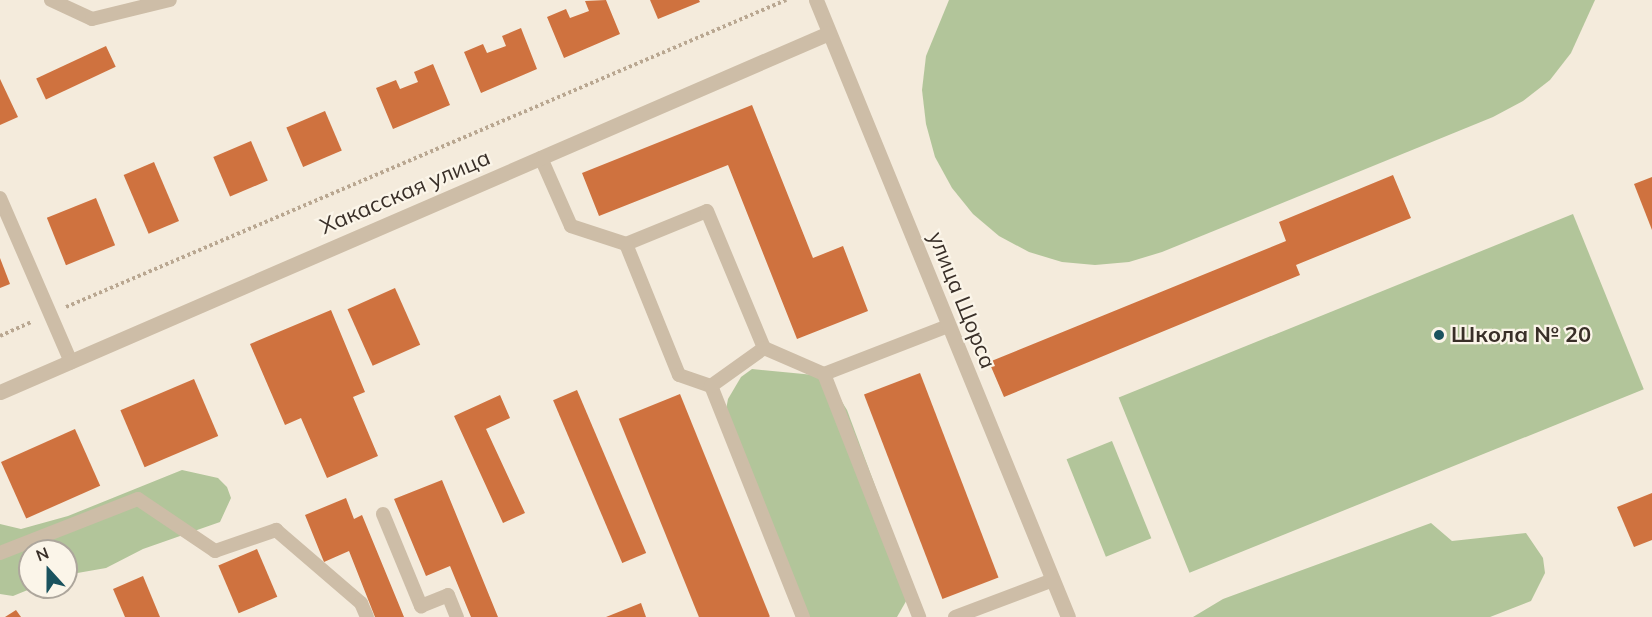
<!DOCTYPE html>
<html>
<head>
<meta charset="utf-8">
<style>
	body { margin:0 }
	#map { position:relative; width:1652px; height:617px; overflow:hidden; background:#f4ebdc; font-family:Mulish,sans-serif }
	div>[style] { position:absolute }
	.green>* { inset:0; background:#b2c59a; transform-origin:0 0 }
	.building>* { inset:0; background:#cf723f; transform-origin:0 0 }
	.path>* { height:4px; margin-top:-2px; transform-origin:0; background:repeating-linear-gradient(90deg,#b9a791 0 3px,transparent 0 6px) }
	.lane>* { height:14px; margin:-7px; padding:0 7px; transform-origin:7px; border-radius:7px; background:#cdbda7 }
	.street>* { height:15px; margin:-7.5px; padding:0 7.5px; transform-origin:7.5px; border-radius:7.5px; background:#cdbda7 }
	.dots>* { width:16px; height:16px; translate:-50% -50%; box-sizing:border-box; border:3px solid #fbf5e9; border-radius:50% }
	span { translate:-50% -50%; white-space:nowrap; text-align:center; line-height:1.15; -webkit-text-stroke:4.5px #fbf5e9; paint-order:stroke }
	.street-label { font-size:22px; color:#392f28 }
	.poi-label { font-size:22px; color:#392f28; font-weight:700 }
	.left { translate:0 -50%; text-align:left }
	.north { position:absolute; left:18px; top:539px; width:60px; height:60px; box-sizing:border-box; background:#fbf5e9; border:2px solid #ada69c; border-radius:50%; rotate:339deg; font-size:16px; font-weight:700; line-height:24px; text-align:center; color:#392f28 }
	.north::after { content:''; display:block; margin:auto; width:21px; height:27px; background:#1a525e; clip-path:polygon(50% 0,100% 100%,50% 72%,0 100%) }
</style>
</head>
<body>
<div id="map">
	<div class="green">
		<i style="clip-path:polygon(949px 0,1595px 0,1571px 53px,1550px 80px,1523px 101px,1493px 117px,1162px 252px,1129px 262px,1095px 265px,1062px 262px,1029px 252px,999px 236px,973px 214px,952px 188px,935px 157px,926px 124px,922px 90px,926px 56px)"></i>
		<i style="left:1573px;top:214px;width:189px;height:490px;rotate:68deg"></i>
		<i style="clip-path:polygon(752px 369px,814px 375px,834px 389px,847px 410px,907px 572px,909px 596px,897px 617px,796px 617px,723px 426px,728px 399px,741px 377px)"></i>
		<i style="left:1112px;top:441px;width:105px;height:49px;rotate:68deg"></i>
		<i style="clip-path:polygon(182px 470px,218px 478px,227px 487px,231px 498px,220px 522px,143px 549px,106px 568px,66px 575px,66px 551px,30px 551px,30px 587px,35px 587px,13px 596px,0 594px,0 524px,21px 529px,68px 516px)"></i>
		<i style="clip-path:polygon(1431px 523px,1452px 541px,1526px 533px,1543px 558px,1545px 573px,1531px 601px,1490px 617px,1193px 617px,1223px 599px)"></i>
	</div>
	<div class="building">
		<i style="clip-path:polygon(606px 0,620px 34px,564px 58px,547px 17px,566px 9px,570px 18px,589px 11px,585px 1px)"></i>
		<i style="clip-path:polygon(650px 0,699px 0,700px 2px,658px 19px)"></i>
		<i style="clip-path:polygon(521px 28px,537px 69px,481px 93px,464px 52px,483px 44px,487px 53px,506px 46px,502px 36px)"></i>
		<i style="left:106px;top:46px;width:23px;height:77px;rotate:65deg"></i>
		<i style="clip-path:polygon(433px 64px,450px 105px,393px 129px,376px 88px,396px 80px,400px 89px,418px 82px,414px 72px)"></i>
		<i style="clip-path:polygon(0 79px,18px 117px,0 125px)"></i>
		<i style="clip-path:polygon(752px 105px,813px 258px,843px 246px,868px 311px,797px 339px,728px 165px,599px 216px,582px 173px)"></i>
		<i style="left:325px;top:111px;width:43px;height:42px;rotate:67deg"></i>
		<i style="left:251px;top:141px;width:43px;height:41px;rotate:67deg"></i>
		<i style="left:154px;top:162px;width:64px;height:33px;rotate:67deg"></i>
		<i style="clip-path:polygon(1393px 175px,1411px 218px,1296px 265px,1300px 275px,1004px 397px,989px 362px,1286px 241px,1279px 222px)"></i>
		<i style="clip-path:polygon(1652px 177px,1652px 230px,1634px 184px)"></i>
		<i style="left:96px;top:198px;width:51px;height:53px;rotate:68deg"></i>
		<i style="clip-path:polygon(0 258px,10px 284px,0 288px)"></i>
		<i style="left:395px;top:288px;width:62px;height:52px;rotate:66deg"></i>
		<i style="clip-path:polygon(331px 310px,365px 392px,353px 397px,378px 456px,327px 478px,301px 418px,285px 425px,250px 344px)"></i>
		<i style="left:920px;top:373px;width:219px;height:60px;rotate:69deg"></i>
		<i style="left:194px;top:379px;width:62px;height:80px;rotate:67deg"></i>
		<i style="left:577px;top:390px;width:177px;height:26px;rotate:67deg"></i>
		<i style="left:680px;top:394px;width:240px;height:66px;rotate:68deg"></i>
		<i style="clip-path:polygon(500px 395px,510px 418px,486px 429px,525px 513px,503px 523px,454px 416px)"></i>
		<i style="left:75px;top:429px;width:62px;height:81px;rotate:66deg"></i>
		<i style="clip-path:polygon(442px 480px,498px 617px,471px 617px,450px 566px,426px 576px,394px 499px)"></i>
		<i style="clip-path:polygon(1652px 493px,1652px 540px,1634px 547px,1617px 507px)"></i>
		<i style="clip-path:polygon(346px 498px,354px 519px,362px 515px,404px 617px,375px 617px,349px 551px,324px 562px,305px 515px)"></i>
		<i style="left:257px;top:549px;width:52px;height:42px;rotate:67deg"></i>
		<i style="clip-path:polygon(143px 576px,160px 617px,125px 617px,113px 589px)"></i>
		<i style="clip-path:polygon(641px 603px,646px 617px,606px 617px)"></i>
		<i style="clip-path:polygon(16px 610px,21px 617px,5px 617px)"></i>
	</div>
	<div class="path">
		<i style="left:66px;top:307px;width:783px;rotate:-23.09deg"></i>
		<i style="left:0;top:336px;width:35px;rotate:-24deg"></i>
	</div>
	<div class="lane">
		<i style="left:51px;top:0;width:45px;rotate:24.9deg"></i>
		<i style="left:92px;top:19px;width:80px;rotate:-13.7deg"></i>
		<i style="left:541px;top:158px;width:74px;rotate:66.2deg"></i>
		<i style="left:571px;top:226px;width:58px;rotate:18.1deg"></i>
		<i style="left:626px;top:244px;width:87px;rotate:-22.2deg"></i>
		<i style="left:707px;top:211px;width:148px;rotate:67.4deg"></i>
		<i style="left:0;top:198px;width:179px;rotate:66.6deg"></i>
		<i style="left:626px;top:244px;width:141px;rotate:68deg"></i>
		<i style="left:679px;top:375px;width:34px;rotate:19deg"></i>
		<i style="left:824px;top:374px;width:133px;rotate:-21.2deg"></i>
		<i style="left:383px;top:514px;width:100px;rotate:67.6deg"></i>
		<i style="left:421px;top:606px;width:29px;rotate:-22deg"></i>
		<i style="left:448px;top:595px;width:24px;rotate:68deg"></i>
		<i style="left:0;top:553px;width:148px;rotate:-21.4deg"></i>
		<i style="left:138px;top:499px;width:93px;rotate:34deg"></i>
		<i style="left:215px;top:551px;width:65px;rotate:-19deg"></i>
		<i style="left:276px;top:530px;width:112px;rotate:40.7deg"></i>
		<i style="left:361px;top:603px;width:15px;rotate:67deg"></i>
		<i style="left:803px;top:617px;width:249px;rotate:-111.7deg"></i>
		<i style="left:711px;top:386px;width:65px;rotate:-35.6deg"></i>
		<i style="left:764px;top:348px;width:65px;rotate:23.4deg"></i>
		<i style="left:824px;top:374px;width:261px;rotate:68.6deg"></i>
		<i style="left:955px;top:617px;width:105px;rotate:-20.7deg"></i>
	</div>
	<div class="street">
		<i style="left:816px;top:0;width:666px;rotate:67.78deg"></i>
		<i style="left:0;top:392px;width:903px;rotate:-23.42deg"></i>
	</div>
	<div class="dots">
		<i style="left:1439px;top:335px;background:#1a525e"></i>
	</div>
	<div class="street-label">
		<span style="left:405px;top:192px;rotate:-23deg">Хакасская улица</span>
		<span style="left:962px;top:300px;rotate:68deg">улица Щорса</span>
	</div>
	<div class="poi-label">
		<span class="left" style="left:1451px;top:335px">Школа № 20</span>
	</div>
	<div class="north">N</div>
</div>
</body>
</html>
